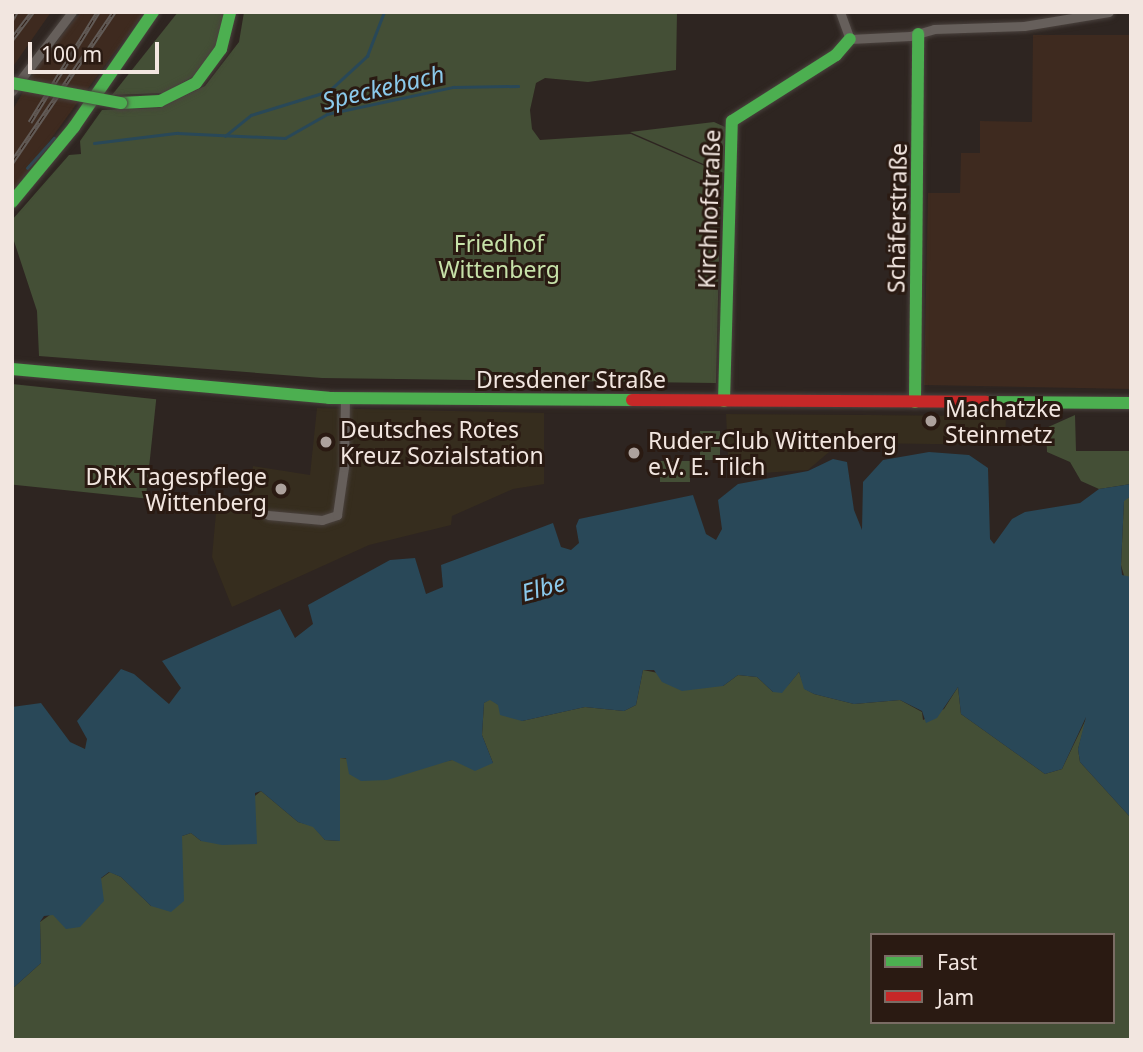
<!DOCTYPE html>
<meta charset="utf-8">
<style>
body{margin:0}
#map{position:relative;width:1143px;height:1052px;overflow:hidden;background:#2e2521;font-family:"Noto Sans",sans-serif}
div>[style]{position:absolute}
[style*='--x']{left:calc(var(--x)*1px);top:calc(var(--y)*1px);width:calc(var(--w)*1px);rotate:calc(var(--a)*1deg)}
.commercial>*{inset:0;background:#362d1e}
.built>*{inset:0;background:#3e2a1f}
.green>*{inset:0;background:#444f36;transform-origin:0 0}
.water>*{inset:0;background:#294858}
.stream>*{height:2.5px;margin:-1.25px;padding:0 1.25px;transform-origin:1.25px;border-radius:1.25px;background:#294858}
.roads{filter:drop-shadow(0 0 2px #4a423e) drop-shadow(0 0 2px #4a423e)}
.street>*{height:9px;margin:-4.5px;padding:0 4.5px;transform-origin:4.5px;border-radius:4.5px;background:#665f5b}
.fast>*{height:12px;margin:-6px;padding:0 6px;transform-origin:6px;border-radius:6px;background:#4caf50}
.jam>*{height:12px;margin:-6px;padding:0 6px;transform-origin:6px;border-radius:6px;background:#c62828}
.rail>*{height:5px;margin-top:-2.5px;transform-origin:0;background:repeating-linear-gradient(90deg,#2a1a12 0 8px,#625b57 0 16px);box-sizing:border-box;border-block:2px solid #625b57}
.bridges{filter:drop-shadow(0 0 2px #4a423e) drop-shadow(0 0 2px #4a423e)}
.fast-bridge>*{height:12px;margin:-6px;padding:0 6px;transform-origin:6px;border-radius:6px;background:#4caf50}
.dots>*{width:19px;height:19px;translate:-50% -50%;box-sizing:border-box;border:4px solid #2a1a12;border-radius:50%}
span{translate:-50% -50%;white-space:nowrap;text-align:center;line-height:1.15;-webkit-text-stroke:6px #2a1a12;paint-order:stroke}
.street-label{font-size:23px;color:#f2e6e0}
.park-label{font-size:23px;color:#c6e1a8}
.poi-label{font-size:23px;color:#f2e6e0}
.left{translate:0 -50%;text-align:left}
.right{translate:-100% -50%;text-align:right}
.water-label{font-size:24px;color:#8bc9eb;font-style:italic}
.frame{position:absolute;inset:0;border:14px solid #f2e6e0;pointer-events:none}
.legend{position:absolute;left:870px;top:933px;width:245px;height:91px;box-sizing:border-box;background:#2a1a12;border:2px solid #7a6c64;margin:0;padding:9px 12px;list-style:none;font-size:21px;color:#f2e6e0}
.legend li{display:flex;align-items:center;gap:14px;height:35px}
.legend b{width:35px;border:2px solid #7a6c64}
.scale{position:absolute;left:28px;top:42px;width:131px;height:32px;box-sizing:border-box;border:4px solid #f2e6e0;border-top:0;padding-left:9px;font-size:21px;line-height:24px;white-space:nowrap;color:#f2e6e0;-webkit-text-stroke:5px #2a1a12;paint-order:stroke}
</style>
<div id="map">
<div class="commercial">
<div style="clip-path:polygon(317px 408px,544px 413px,544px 484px,513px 489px,452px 516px,451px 525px,369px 545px,232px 607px,212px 557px,217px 502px,247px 505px,253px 466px,310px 475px)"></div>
<div style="clip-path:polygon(726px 414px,1006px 416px,1005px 445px,860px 443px,836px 446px,808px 470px,729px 475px)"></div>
</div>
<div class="built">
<div style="clip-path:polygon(12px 12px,51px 12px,12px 68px)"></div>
<div style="clip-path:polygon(81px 12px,144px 12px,12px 192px,12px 111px,40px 62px)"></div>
<div style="clip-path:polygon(1033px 35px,1131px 35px,1131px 389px,924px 385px,928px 193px,960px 193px,961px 153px,980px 153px,980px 121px,1032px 122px)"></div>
</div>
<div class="green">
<div style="clip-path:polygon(178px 12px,224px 12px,217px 45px,196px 75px,164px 93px,112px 95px)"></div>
<div style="clip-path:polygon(244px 12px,677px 12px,676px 70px,588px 82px,545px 78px,536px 83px,530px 110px,532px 129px,540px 140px,631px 134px,721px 173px,716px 383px,322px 378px,39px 356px,37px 311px,12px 235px,12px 220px,69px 155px,81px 154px,80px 141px,102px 110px,159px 108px,205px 86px,239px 42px)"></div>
<div style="clip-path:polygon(714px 122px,725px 127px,724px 173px,630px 132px)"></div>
<div style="left:12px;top:384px;width:145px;height:100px;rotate:6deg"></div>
<div style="clip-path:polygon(1075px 415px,1076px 451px,1131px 451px,1131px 484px,1099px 489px,1081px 481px,1070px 462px,1047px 452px,1046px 428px)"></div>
<div style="left:700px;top:431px;width:20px;height:29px"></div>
<div style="left:660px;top:461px;width:30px;height:21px"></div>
<div style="clip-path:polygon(1131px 496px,1131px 577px,1125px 579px,1121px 565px,1124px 500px)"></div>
<div style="clip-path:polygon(evenodd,643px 670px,723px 686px,738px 675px,757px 677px,773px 692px,789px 684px,799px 672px,805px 689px,814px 694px,854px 704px,900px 700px,922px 712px,923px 720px,944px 709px,958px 687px,961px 714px,1045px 774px,1062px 769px,1087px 717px,1078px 749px,1080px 762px,1131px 818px,1131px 1040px,12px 1040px,12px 989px,41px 963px,40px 922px,110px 872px,121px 877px,151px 906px,182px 836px,191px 833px,201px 841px,261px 791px,298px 822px,313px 826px,325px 840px,339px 841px,340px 758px,423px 766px,452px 760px,493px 763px,482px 735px,484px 703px,490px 699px,522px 721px,585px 707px,624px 711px,636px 705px,643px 670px,872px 935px,1113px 935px,1113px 1022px,872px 1022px,872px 935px)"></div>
</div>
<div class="water">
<div style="clip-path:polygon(929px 452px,969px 455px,988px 468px,990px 539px,994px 544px,1012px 519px,1025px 512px,1080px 503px,1099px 489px,1131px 484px,1131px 496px,1124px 501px,1121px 565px,1122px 575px,1131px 577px,1131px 818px,1080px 762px,1078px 749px,1086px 717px,1062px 769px,1045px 774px,961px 714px,958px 687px,937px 718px,926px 723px,922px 711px,900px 700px,854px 704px,814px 694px,804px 689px,799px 672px,782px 693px,773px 692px,757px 677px,738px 675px,723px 686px,682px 691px,662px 682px,654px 670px,643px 670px,636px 705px,624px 711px,585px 707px,522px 721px,500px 715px,498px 705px,490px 700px,484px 703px,482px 735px,493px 763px,475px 771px,452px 760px,387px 780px,361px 781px,349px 774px,346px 758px,340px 758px,340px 841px,325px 840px,313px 827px,298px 822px,261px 791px,255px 793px,257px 844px,222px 845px,201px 841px,191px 833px,182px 836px,184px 901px,171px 912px,151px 906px,121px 877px,109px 872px,101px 878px,104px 901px,80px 927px,66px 929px,53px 915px,44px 916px,40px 922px,41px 963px,12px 989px,12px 707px,41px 703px,70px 742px,85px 749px,87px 739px,77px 721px,121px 669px,134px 674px,169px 704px,181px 688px,162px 661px,280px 609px,295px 638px,313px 624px,308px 605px,390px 560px,415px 558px,426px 594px,443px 587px,441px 565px,553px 523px,561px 547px,571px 550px,579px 543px,576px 526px,579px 519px,693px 495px,706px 534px,716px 540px,722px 529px,718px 500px,738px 484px,808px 471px,833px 459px,847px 462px,854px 510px,862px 530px,863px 482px,883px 460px)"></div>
</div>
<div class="stream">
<div style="--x:225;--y:136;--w:33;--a:-39"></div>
<div style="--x:251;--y:115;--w:82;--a:-17.1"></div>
<div style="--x:329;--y:91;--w:52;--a:-42.6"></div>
<div style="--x:367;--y:56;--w:47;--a:-68.9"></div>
<div style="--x:94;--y:143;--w:84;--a:-6.9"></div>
<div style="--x:177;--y:133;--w:108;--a:2.7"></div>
<div style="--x:285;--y:138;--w:48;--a:-29.7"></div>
<div style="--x:327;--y:114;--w:129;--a:-12.1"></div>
<div style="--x:453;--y:87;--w:65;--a:-0.9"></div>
<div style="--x:27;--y:168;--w:40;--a:-48"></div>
</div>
<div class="roads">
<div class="street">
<div style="--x:840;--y:12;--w:29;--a:70"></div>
<div style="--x:850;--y:39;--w:60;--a:-2.9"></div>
<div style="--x:910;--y:36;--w:25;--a:-16"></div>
<div style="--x:934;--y:29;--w:90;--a:-1.9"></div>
<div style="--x:1024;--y:26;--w:86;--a:-9.4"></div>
<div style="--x:12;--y:91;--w:99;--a:-52.8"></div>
<div style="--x:268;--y:515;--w:54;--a:5.3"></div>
<div style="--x:322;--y:520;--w:16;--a:-18"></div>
<div style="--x:337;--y:515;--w:49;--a:-81.7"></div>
<div style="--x:344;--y:467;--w:69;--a:-89.2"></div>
</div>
<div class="fast">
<div style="--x:121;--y:103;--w:39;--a:-3"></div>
<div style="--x:160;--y:101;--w:40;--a:-26.6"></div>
<div style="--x:196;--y:83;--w:42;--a:-53.7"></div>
<div style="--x:221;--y:49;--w:38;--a:-76"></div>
<div style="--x:12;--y:202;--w:97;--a:-50.4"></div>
<div style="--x:74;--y:127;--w:140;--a:-55.5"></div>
<div style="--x:12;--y:369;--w:318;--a:5.2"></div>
<div style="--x:329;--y:398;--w:303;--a:0.4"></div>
<div style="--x:724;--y:401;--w:280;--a:-88.4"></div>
<div style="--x:732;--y:121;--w:123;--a:-32.4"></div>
<div style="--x:836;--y:55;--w:21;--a:-49"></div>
<div style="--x:915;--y:402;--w:368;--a:-89.5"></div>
<div style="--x:986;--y:402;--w:145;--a:0.4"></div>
</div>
<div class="jam">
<div style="--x:632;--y:400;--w:354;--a:0.3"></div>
</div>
</div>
<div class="rail">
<div style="--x:12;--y:19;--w:8;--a:-60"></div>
<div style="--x:12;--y:39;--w:34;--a:-53"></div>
<div style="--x:30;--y:122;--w:129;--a:-58.3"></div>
<div style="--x:12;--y:162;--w:181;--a:-55.8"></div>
</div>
<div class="bridges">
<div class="fast-bridge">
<div style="--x:12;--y:83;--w:111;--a:10.4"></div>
</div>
</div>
<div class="dots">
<div style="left:931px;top:421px;background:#ada29d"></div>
<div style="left:326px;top:442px;background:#ada29d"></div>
<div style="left:634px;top:453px;background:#ada29d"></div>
<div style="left:281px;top:489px;background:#ada29d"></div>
</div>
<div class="street-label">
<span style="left:709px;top:209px;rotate:-88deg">Kirchhofstraße</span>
<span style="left:897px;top:218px;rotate:-89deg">Schäferstraße</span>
<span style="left:571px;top:379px">Dresdener Straße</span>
</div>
<div class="park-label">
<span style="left:499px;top:256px">Friedhof<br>Wittenberg</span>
</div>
<div class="poi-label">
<span class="left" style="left:945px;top:421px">Machatzke<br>Steinmetz</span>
<span class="left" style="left:340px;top:442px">Deutsches Rotes<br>Kreuz Sozialstation</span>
<span class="left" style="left:648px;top:453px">Ruder-Club Wittenberg<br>e.V. E. Tilch</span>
<span class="right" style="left:267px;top:489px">DRK Tagespflege<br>Wittenberg</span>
</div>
<div class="water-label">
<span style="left:383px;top:87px;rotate:-13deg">Speckebach</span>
<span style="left:543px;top:587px;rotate:-15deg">Elbe</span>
</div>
<div class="frame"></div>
<ul class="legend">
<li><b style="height:9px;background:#4caf50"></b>Fast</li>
<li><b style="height:9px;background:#c62828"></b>Jam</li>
</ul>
<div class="scale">100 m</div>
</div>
